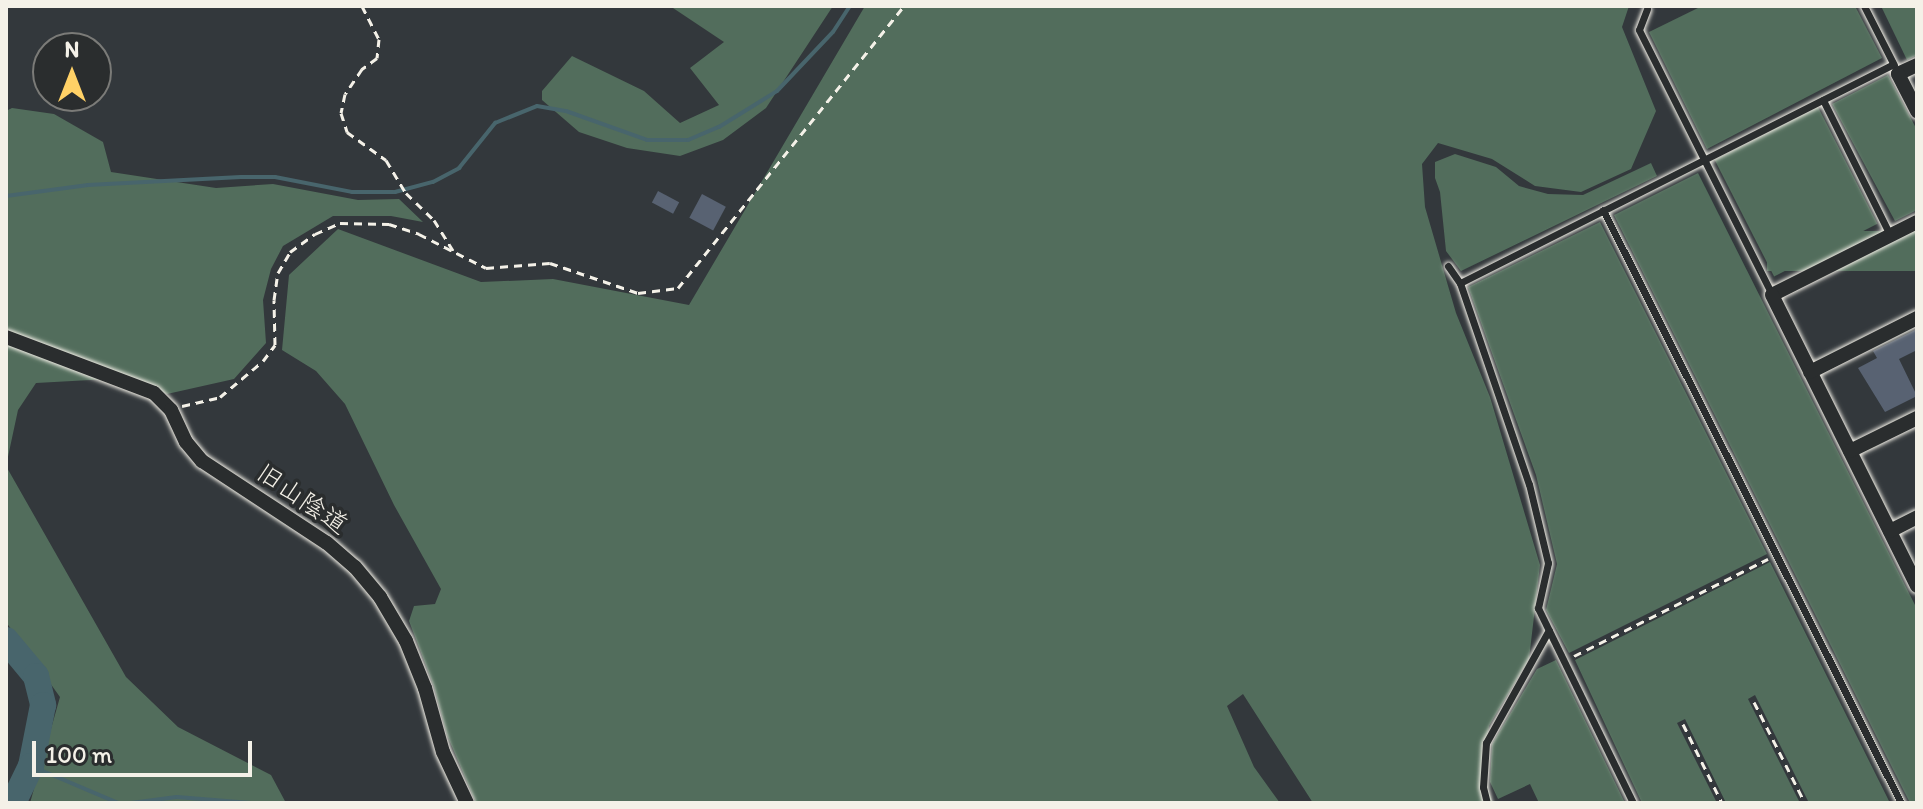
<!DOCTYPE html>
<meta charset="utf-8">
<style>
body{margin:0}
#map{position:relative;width:1923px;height:809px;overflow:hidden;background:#33383c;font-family:Itim,"Klee One",sans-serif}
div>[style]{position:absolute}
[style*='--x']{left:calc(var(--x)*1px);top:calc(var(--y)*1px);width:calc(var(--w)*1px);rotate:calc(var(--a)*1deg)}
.green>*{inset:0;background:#526d5c;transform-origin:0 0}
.stream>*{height:4px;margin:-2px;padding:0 2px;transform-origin:2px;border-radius:2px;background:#48656c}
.river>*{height:26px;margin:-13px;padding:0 13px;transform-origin:13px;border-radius:13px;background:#48656c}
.building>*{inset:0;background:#586272;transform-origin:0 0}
.path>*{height:3px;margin-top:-1.5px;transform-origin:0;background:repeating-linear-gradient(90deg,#f4f1e8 0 8px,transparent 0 14px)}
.roads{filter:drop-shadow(0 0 2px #f4f1e8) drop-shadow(0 0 2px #f4f1e8)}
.lane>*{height:7px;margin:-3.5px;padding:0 3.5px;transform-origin:3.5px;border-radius:3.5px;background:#2a2d2e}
.street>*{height:14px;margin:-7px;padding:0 7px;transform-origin:7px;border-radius:7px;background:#2a2d2e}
span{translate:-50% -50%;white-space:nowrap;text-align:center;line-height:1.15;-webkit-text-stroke:7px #2a2d2e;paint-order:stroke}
.street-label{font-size:26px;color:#f4f1e8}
.frame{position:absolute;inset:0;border:8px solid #f4f1e8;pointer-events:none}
.north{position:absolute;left:32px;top:32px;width:80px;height:80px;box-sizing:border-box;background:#2a2d2e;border:2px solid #7b7b78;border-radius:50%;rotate:0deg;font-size:22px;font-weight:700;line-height:32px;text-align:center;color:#f4f1e8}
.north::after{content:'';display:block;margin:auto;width:28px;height:36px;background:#ffd166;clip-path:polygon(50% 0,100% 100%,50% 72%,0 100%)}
.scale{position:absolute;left:32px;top:741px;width:220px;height:36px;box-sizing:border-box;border:4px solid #f4f1e8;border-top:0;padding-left:10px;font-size:24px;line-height:28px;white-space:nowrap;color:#f4f1e8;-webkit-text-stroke:6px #2a2d2e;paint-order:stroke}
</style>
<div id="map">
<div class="green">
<div style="clip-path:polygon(670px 6px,833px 6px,766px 108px,723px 140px,680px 156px,627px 148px,579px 132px,542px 100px,542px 91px,572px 56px,644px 91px,680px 123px,719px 105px,690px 68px,724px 42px)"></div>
<div style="clip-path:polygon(865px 6px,1629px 6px,1622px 27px,1656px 111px,1631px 169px,1581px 192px,1535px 186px,1492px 159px,1438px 143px,1422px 164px,1425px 207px,1456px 313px,1490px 397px,1540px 565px,1529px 659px,1489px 726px,1483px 775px,1493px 803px,1313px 803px,1243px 694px,1227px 706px,1254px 767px,1280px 803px,476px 803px,447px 735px,434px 687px,409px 621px,414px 606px,435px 604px,441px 589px,394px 505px,345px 404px,316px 371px,282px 350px,289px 275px,338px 229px,481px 282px,553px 279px,689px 305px)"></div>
<div style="clip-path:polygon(1702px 6px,1855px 6px,1882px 58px,1707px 149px,1649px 32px)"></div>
<div style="clip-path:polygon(1881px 6px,1917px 6px,1917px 55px,1907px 60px)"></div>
<div style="clip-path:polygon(1888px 75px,1917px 130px,1917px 210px,1895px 221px,1832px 104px)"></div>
<div style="left:1818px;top:107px;width:131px;height:116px;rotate:63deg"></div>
<div style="clip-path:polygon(12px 108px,54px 114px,103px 142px,111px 172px,216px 188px,273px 184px,358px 200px,399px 199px,423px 222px,391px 216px,333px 216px,283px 246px,271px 269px,263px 300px,266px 343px,234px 379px,167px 394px,127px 378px,36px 383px,18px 410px,6px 466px,126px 677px,178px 727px,271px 775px,286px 803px,30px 803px,60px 697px,6px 622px,6px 111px)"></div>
<div style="clip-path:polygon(1455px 154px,1496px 167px,1519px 186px,1548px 194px,1583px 195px,1651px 163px,1657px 176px,1461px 271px,1446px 251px,1440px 192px,1435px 178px,1435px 162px)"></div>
<div style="clip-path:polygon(1698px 173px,1917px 609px,1917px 803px,1910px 803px,1614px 215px)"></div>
<div style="clip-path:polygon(1600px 222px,1767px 554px,1569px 653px,1546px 610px,1557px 564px,1536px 475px,1468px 287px)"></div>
<div style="left:1917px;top:231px;width:40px;height:150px;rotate:90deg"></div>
<div style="clip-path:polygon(1770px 562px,1890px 803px,1809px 803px,1755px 695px,1748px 699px,1800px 803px,1726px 803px,1685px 719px,1677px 723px,1717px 803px,1642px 803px,1575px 660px)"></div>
<div style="clip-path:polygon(1556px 660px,1625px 803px,1539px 803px,1530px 784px,1498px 799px,1490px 782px,1492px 744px,1537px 669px)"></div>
</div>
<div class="stream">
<div style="--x:6;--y:196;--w:83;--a:-7.6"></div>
<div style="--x:88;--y:185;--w:153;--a:-3"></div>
<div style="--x:241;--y:177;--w:34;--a:0"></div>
<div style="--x:275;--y:177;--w:78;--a:11"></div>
<div style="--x:352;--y:192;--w:43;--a:0"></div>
<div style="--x:395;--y:192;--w:39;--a:-15"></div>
<div style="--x:433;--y:182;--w:30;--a:-28"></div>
<div style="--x:459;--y:168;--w:58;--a:-51.3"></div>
<div style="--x:495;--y:123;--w:45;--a:-22"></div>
<div style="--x:537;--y:106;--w:29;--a:10"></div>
<div style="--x:566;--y:111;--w:86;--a:19.7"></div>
<div style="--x:647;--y:140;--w:41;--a:0"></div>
<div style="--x:688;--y:140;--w:34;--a:-23"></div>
<div style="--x:719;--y:127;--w:68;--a:-31.8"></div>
<div style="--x:777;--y:91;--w:81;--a:-46.5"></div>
<div style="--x:833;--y:32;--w:31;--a:-57"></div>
<div style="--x:31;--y:766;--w:95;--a:23"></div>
<div style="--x:131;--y:803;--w:46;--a:-7.4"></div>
<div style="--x:177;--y:797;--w:74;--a:4.6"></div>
</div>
<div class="river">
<div style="--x:6;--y:640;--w:47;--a:50.2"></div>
<div style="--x:36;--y:676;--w:30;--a:76"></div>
<div style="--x:43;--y:705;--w:62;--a:101.1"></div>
<div style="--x:31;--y:766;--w:41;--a:115.9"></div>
</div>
<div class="building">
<div style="left:658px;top:191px;width:24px;height:13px;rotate:28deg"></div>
<div style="left:702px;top:194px;width:27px;height:27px;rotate:28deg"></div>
<div style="clip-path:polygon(1917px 329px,1917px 350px,1899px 359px,1917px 396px,1885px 412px,1858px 368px,1877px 358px,1873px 351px)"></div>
</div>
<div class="path">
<div style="--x:362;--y:6;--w:37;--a:63"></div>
<div style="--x:379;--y:39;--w:19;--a:96"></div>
<div style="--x:377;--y:58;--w:19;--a:144"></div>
<div style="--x:362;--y:69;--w:30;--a:124"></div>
<div style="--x:345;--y:94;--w:19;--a:102"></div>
<div style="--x:341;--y:113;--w:20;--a:72"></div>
<div style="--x:347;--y:132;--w:48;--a:35.7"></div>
<div style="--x:386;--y:160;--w:39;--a:59"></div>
<div style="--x:406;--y:193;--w:39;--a:44"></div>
<div style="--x:434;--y:220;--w:36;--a:58"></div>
<div style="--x:182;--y:406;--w:39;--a:-13"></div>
<div style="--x:220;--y:397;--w:56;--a:-39.9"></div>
<div style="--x:263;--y:361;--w:20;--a:-53"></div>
<div style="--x:275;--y:345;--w:45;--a:-91.3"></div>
<div style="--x:274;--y:300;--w:27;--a:-82"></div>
<div style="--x:278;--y:273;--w:24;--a:-60"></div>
<div style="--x:290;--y:252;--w:31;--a:-36"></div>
<div style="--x:315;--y:234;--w:27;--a:-24"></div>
<div style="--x:340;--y:223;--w:49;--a:1.2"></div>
<div style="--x:389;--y:224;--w:32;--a:18"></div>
<div style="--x:419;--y:234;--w:75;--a:26.9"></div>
<div style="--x:486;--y:268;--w:64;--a:-4.5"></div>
<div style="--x:550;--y:263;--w:93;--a:18.8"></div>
<div style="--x:638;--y:293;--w:40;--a:-7.1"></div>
<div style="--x:678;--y:288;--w:361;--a:-51.3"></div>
<div style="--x:1574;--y:656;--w:217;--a:-26.6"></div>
<div style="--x:1754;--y:702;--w:113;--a:63.2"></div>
<div style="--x:1683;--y:724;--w:88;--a:63.7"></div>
</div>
<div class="roads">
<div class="lane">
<div style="--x:1864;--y:6;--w:66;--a:63"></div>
<div style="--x:1647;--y:9;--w:22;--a:111"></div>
<div style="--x:1639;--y:30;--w:297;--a:63.3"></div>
<div style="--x:1823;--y:100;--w:151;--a:63.6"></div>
<div style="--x:1603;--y:210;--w:664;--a:63.32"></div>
<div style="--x:1448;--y:266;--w:21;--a:55"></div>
<div style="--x:1460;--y:283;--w:213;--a:71.1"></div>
<div style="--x:1529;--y:484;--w:81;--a:76.5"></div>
<div style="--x:1548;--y:563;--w:46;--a:102.5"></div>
<div style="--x:1538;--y:608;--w:217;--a:64"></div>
<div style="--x:1460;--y:283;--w:485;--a:-26.8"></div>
<div style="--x:1487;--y:803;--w:16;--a:-104"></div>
<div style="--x:1483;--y:787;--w:44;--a:-86.1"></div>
<div style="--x:1486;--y:743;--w:129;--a:-60.9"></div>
</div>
<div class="street">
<div style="--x:1917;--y:65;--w:21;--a:155"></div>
<div style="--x:1898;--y:74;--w:42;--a:62.8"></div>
<div style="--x:1917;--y:222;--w:162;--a:153.3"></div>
<div style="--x:1772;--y:295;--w:325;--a:63.5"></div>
<div style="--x:6;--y:337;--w:158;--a:20.7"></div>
<div style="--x:154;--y:393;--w:24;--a:45"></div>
<div style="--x:171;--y:410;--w:35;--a:65"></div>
<div style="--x:186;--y:442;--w:25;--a:50"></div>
<div style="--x:202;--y:461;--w:149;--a:33.3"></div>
<div style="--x:327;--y:543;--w:37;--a:41"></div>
<div style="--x:355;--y:567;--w:39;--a:50"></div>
<div style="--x:380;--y:597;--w:51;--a:59.4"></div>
<div style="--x:406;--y:641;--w:51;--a:68"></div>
<div style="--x:425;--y:688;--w:66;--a:74.3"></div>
<div style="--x:443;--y:752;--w:56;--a:64.8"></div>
<div style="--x:1810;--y:372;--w:120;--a:-26.8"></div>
<div style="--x:1850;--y:451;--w:75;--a:-26.2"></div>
<div style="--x:1890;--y:531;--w:30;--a:-27"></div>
</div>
</div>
<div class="street-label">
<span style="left:302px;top:499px;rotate:34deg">旧山陰道</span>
</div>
<div class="frame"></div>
<div class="north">N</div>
<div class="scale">100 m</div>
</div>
